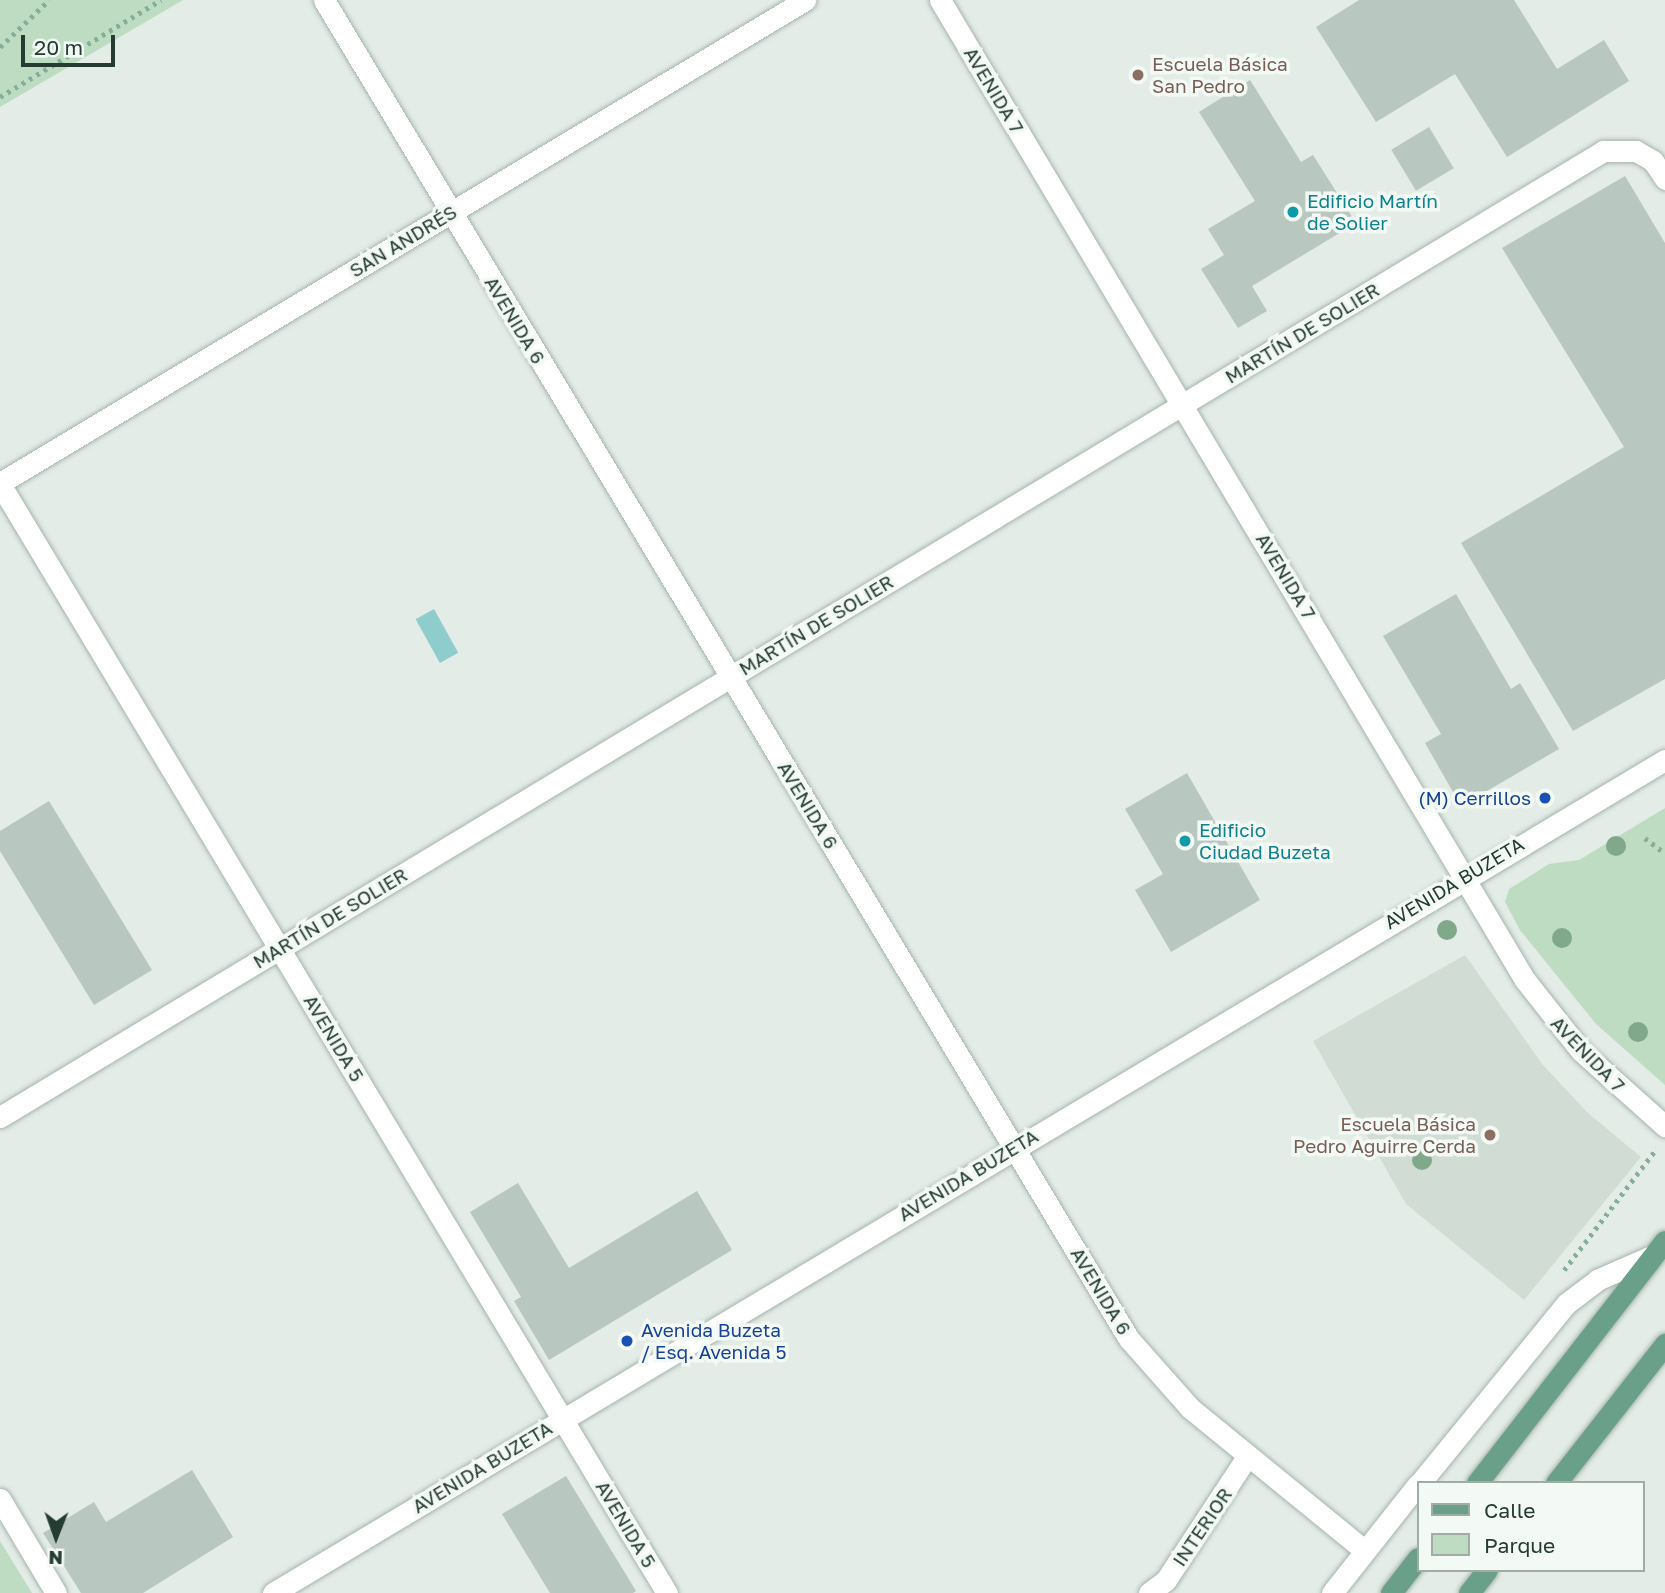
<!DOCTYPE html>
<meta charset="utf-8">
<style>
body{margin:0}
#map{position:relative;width:1665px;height:1593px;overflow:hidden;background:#e3ece7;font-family:"Golos Text",sans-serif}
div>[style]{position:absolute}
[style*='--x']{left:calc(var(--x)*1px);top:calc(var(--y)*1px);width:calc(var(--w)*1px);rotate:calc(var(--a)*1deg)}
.built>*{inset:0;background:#d1dcd5}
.green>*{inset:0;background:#bddcc1}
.water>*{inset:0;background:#8fcdcd;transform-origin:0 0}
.building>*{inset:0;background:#b8c7bf;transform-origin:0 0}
.path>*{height:4.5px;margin-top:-2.25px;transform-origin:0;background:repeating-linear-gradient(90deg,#85ae9b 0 3.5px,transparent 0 8.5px)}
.roads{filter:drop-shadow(0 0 2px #a6b4ad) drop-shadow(0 0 2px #a6b4ad)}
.street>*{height:21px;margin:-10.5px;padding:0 10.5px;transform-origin:10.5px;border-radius:10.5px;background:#fff}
.secondary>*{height:21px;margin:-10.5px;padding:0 10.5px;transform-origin:10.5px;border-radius:10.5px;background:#fff}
.primary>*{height:21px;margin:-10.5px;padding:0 10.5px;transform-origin:10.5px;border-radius:10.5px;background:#6a9f8a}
.trees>*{width:20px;height:20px;margin:-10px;border-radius:50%;background:#81a88b}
.dots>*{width:19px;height:19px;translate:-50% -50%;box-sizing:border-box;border:4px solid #f3f9f5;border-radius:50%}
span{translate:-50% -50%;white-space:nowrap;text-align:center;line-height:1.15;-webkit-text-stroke:7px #f3f9f5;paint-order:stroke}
.education-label{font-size:19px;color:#785e54}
.left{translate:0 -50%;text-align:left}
.right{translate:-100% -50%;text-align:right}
.street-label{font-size:19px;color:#243c32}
.culture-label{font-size:19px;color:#0d838f}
.transit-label{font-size:19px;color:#164399}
.legend{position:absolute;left:1417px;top:1481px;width:228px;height:91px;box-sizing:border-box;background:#f3f9f5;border:2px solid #a0ada7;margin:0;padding:9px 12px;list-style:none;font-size:21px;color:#243c32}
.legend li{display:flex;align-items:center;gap:14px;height:35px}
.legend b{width:35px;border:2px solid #a0ada7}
.north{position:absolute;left:21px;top:1502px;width:70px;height:70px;-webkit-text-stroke:5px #f3f9f5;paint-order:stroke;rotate:181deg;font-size:19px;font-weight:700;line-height:28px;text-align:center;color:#243c32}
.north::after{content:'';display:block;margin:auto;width:24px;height:32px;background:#243c32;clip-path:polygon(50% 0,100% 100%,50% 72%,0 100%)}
.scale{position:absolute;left:21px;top:35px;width:94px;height:32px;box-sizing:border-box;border:4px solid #243c32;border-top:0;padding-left:9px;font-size:21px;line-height:24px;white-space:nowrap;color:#243c32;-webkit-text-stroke:5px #f3f9f5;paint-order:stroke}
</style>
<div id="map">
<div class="built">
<div style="clip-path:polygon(1465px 955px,1543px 1065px,1588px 1113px,1641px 1157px,1524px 1300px,1406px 1204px,1313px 1041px)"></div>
</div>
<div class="green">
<div style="clip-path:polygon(0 0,183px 0,0 107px)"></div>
<div style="clip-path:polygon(1665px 808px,1665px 1085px,1596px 1024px,1520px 930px,1505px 902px,1509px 889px,1549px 864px,1579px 860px)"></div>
<div style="clip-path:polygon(0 1541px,32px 1593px,0 1593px)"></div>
</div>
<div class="water">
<div style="left:434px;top:609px;width:50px;height:21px;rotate:61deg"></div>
</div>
<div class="building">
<div style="clip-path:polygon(1359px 0,1514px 0,1557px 69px,1604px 40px,1629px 81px,1507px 157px,1455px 74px,1376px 122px,1316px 27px)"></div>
<div style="clip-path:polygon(1250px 80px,1301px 162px,1313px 155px,1356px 223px,1252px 286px,1267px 311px,1238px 328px,1201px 269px,1224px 255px,1208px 229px,1255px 201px,1199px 112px)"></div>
<div style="left:1429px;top:127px;width:48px;height:44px;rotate:59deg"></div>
<div style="clip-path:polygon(1625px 176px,1665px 243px,1665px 679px,1573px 731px,1461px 543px,1624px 447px,1502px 248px)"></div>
<div style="clip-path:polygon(1456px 594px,1511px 689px,1520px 683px,1559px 749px,1461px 806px,1425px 743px,1441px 734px,1383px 636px)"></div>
<div style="clip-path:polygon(1187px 773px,1260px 900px,1171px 952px,1135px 890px,1163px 874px,1125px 809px)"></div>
<div style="clip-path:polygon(49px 801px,152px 970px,94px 1005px,0 851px,0 831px)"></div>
<div style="clip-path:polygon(518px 1183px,569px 1268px,697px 1191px,732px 1250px,549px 1360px,514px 1301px,521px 1297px,470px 1212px)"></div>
<div style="clip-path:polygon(192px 1470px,233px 1537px,143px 1593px,81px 1593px,43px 1533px,94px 1502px,106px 1522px)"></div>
<div style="clip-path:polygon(566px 1476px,636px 1591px,633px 1593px,550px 1593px,502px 1514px)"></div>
</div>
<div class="path">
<div style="--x:0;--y:47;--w:68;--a:-43.8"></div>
<div style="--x:0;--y:97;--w:188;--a:-31.1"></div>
<div style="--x:1645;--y:838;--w:25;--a:37"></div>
<div style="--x:1564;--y:1270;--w:153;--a:-52.7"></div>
</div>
<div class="roads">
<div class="street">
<div style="--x:324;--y:0;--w:1562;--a:58.99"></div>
<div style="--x:1129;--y:1339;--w:92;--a:48.5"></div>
<div style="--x:1190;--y:1408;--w:225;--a:39.2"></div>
<div style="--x:0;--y:483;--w:939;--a:-30.96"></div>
<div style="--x:0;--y:484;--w:1294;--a:58.98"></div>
<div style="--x:0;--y:1117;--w:1872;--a:-31.07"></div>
<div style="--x:1603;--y:151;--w:33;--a:0"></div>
<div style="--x:1636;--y:151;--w:20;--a:30"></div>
<div style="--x:1653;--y:161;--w:22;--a:56"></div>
<div style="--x:1420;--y:1483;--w:232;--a:-50.8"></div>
<div style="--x:1567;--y:1303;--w:38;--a:-37"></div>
<div style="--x:1597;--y:1280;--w:62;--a:-23.7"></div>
<div style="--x:0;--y:1499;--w:109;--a:59.2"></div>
<div style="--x:1149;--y:1593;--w:21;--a:-37"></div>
<div style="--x:1166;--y:1580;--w:149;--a:-56.7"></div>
<div style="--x:1332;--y:1593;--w:139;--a:-51.7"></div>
</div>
<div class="secondary">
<div style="--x:940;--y:0;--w:1141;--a:59.17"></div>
<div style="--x:1525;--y:980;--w:90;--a:51.7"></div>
<div style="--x:1581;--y:1051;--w:113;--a:41.8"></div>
<div style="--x:273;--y:1593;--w:1622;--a:-30.9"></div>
</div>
<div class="primary">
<div style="--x:1477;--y:1483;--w:306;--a:-52.2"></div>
<div style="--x:1556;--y:1483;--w:177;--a:-51.9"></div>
<div style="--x:1391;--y:1593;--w:44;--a:-52.4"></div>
<div style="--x:1469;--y:1593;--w:29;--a:-52"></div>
</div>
</div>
<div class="trees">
<div style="left:1616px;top:846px"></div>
<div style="left:1447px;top:930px"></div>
<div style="left:1562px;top:938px"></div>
<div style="left:1638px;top:1032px"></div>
<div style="left:1422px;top:1160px"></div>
</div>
<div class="dots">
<div style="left:1138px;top:75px;background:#8d6e63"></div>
<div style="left:1293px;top:212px;background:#0f9aa8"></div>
<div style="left:1545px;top:798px;background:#1a4fb4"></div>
<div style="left:1185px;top:841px;background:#0f9aa8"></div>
<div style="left:1490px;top:1135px;background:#8d6e63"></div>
<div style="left:627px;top:1341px;background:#1a4fb4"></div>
</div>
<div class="education-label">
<span class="left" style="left:1152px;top:75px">Escuela Básica<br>San Pedro</span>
<span class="right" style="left:1476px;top:1135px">Escuela Básica<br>Pedro Aguirre Cerda</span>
</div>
<div class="street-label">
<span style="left:994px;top:90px;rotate:59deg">AVENIDA 7</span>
<span style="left:403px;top:241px;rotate:-31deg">SAN ANDRÉS</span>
<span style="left:515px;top:320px;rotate:59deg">AVENIDA 6</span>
<span style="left:1302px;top:333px;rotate:-31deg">MARTÍN DE SOLIER</span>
<span style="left:1286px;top:576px;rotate:59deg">AVENIDA 7</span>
<span style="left:816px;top:625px;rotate:-31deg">MARTÍN DE SOLIER</span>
<span style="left:808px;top:805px;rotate:59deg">AVENIDA 6</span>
<span style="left:1454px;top:883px;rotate:-31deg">AVENIDA BUZETA</span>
<span style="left:330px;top:918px;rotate:-31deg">MARTÍN DE SOLIER</span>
<span style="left:334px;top:1038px;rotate:59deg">AVENIDA 5</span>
<span style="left:1588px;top:1054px;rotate:46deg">AVENIDA 7</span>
<span style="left:968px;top:1175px;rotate:-31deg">AVENIDA BUZETA</span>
<span style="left:1101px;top:1291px;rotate:59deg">AVENIDA 6</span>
<span style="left:482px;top:1467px;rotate:-31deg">AVENIDA BUZETA</span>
<span style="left:626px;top:1524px;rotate:59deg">AVENIDA 5</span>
<span style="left:1202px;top:1527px;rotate:-56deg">INTERIOR</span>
</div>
<div class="culture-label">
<span class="left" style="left:1307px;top:212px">Edificio Martín<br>de Solier</span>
<span class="left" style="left:1199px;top:841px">Edificio<br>Ciudad Buzeta</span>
</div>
<div class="transit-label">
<span class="right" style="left:1531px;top:798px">(M) Cerrillos</span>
<span class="left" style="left:641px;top:1341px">Avenida Buzeta<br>/ Esq. Avenida 5</span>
</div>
<ul class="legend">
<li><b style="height:9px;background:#6a9f8a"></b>Calle</li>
<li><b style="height:19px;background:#bddcc1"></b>Parque</li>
</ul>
<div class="north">N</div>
<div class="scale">20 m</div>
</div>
